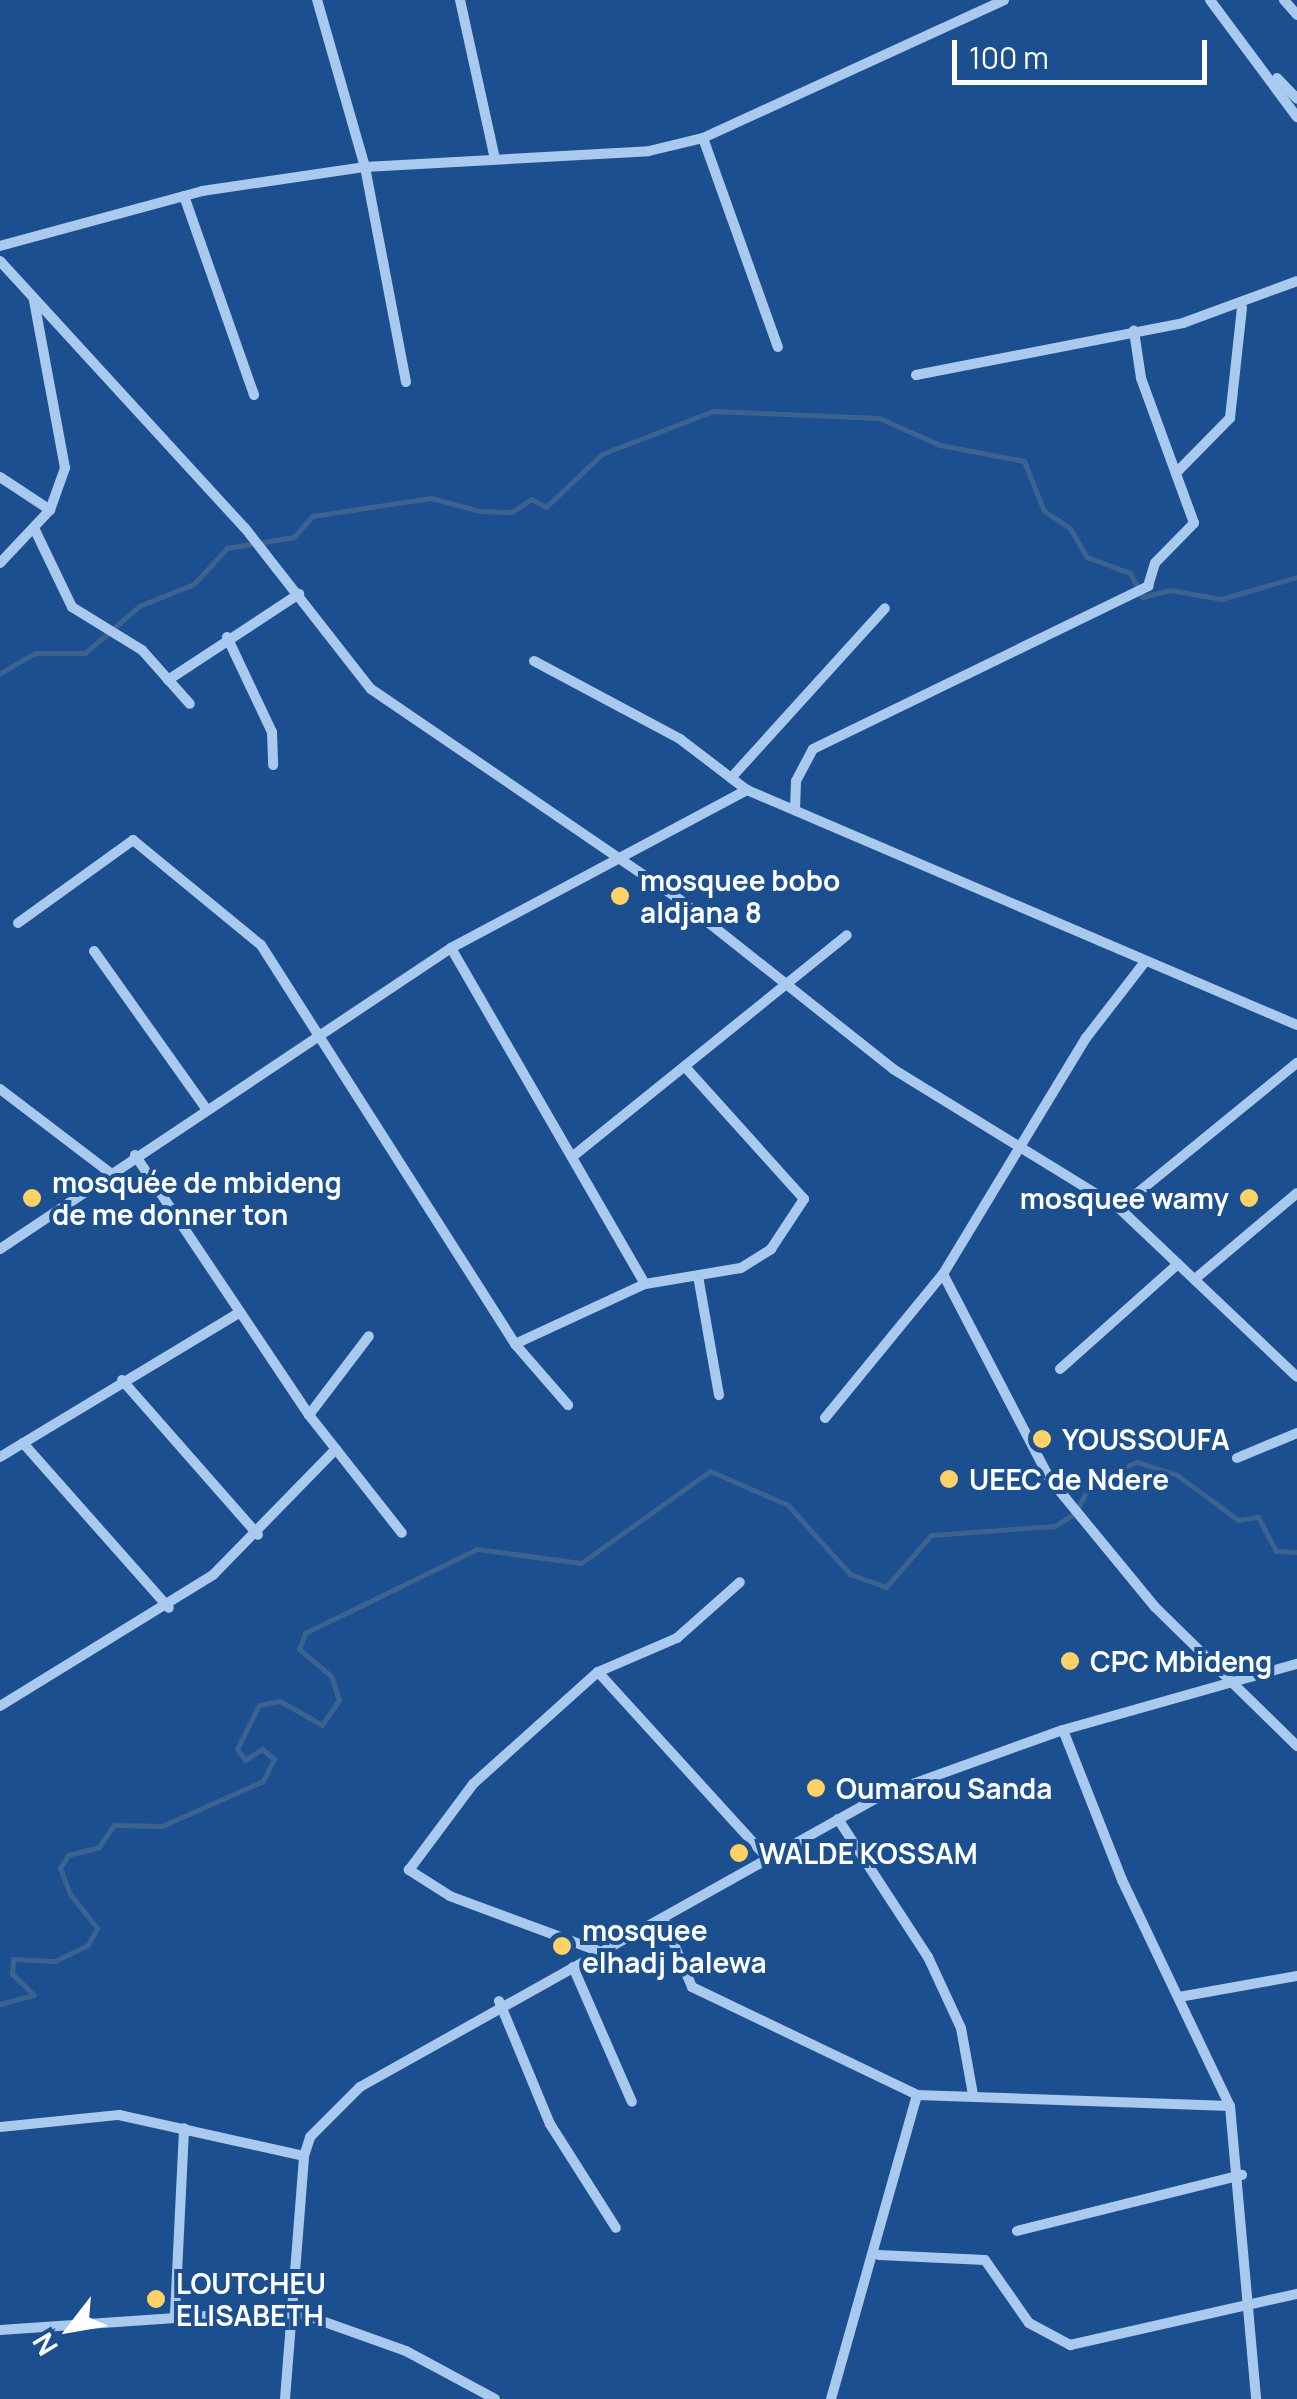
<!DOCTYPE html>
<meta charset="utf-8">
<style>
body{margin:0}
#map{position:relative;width:1297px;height:2399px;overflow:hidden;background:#1b4f8f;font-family:Manrope,sans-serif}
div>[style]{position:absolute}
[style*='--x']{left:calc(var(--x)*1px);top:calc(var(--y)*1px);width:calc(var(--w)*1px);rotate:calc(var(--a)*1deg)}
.stream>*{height:5px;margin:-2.5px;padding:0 2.5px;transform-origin:2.5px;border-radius:2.5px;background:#3c6290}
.street>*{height:10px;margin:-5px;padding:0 5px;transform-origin:5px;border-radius:5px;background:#a9c9ee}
.dots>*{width:28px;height:28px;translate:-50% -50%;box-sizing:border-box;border:5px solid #1b4f8f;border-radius:50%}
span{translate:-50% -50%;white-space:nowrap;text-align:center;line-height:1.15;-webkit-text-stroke:8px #1b4f8f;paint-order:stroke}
.poi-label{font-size:28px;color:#fff;font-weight:700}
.left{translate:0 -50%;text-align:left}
.right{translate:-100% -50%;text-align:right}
.north{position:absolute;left:20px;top:2279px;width:100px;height:100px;-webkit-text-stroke:8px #1b4f8f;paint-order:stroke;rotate:239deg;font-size:28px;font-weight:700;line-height:40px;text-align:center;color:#fff}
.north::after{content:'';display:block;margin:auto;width:35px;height:45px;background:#fff;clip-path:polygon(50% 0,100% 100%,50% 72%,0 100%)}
.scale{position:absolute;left:952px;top:40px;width:255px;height:45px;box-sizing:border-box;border:5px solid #fff;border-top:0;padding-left:12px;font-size:30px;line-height:35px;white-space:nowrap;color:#fff;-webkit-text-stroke:8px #1b4f8f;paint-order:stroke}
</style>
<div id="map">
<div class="stream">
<div style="--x:0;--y:673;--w:40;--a:-29.7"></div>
<div style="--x:35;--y:653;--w:50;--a:0"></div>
<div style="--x:85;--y:653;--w:72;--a:-41"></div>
<div style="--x:139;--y:606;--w:59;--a:-21.8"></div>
<div style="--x:194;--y:584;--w:49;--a:-47.5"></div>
<div style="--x:227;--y:548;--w:68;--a:-9.3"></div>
<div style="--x:294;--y:537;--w:28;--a:-49"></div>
<div style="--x:312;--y:516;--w:120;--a:-8.6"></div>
<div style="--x:431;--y:498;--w:51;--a:14.9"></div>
<div style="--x:480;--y:511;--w:32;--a:2"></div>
<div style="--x:512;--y:512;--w:23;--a:-34"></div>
<div style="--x:531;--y:499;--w:17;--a:28"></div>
<div style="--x:546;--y:507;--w:77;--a:-43.4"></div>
<div style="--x:602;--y:454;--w:119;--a:-21.2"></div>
<div style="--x:713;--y:411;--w:166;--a:2.4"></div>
<div style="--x:879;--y:418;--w:67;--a:23.9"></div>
<div style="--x:940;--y:445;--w:86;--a:10.8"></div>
<div style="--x:1024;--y:461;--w:54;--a:68.2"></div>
<div style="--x:1044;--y:511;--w:31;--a:33"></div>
<div style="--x:1070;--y:528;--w:34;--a:60"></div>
<div style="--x:1087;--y:557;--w:46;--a:20.4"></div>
<div style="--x:1130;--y:573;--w:27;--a:63"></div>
<div style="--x:1142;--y:597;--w:29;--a:-14"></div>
<div style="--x:1170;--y:590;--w:52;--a:10"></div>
<div style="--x:1221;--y:599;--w:79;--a:-16.1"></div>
<div style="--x:0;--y:2004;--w:35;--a:-15"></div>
<div style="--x:34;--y:1995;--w:30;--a:-136"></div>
<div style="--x:12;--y:1974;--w:15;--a:-86"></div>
<div style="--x:13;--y:1959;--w:42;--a:2.7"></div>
<div style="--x:55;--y:1961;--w:37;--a:-26"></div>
<div style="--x:88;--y:1945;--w:19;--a:-62"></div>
<div style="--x:97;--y:1928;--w:43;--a:-128.5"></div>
<div style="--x:70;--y:1894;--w:28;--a:-111"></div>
<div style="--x:60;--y:1868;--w:15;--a:-58"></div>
<div style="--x:68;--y:1855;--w:32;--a:-14"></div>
<div style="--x:99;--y:1847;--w:27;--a:-56"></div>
<div style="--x:114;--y:1825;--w:48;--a:1.2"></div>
<div style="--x:162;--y:1826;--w:111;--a:-24"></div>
<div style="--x:263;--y:1781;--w:25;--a:-63"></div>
<div style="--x:274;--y:1759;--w:16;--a:-140"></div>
<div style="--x:262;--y:1749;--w:20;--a:147"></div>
<div style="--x:245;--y:1760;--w:14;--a:-126"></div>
<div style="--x:237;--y:1749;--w:49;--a:-63.4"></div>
<div style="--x:259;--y:1705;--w:21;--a:-11"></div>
<div style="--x:280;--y:1701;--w:48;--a:29.7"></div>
<div style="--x:322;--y:1725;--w:30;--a:-56"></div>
<div style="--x:339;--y:1700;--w:25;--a:-108"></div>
<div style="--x:331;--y:1676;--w:42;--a:-139.8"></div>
<div style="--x:299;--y:1649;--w:17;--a:-69"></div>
<div style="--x:305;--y:1633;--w:191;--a:-26"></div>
<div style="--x:477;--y:1549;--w:105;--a:7.7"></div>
<div style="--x:581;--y:1563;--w:158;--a:-35.5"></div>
<div style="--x:710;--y:1471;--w:85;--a:23.6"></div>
<div style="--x:788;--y:1505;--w:93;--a:48.1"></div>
<div style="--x:850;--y:1574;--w:38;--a:20"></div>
<div style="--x:886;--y:1587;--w:69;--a:-49.1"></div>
<div style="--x:931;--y:1535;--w:124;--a:-4.2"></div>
<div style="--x:1055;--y:1526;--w:24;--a:-33"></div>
<div style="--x:1075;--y:1513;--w:36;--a:-62"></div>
<div style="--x:1092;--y:1481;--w:49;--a:-22.9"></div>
<div style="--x:1137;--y:1462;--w:42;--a:18"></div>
<div style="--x:1177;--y:1475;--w:76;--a:36.4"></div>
<div style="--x:1238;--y:1520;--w:20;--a:-9"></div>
<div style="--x:1258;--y:1517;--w:38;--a:62"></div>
<div style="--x:1276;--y:1551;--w:21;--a:3"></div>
</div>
<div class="street">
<div style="--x:460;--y:0;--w:163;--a:77.6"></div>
<div style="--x:1210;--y:0;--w:146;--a:53.4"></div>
<div style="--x:1284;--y:0;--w:20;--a:49"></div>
<div style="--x:1277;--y:78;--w:29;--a:46"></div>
<div style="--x:703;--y:138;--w:222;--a:70.3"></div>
<div style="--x:184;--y:196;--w:211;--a:70.6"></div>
<div style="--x:0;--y:246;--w:209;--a:-15.2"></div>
<div style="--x:202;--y:191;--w:165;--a:-8.4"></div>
<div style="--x:365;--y:167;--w:174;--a:-106"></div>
<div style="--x:0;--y:261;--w:362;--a:47.5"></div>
<div style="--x:245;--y:528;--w:204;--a:52"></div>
<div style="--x:371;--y:689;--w:374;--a:34.3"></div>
<div style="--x:680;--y:900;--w:272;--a:38.4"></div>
<div style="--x:893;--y:1069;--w:265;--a:31.6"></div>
<div style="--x:1119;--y:1208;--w:245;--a:43.5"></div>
<div style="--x:916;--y:375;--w:272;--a:-11"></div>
<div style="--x:1183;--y:323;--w:121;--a:-20.2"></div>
<div style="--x:406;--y:382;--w:219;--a:-100.8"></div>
<div style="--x:365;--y:167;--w:284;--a:-3.2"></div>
<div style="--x:649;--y:151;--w:56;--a:-13.5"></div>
<div style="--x:703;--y:138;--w:331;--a:-24.6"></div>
<div style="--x:1177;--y:472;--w:76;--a:-45.5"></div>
<div style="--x:1230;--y:418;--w:111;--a:-83.8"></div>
<div style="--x:0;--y:477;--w:60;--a:33.4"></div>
<div style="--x:34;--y:528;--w:88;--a:64.3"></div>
<div style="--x:72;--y:607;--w:82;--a:31.6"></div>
<div style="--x:142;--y:650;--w:72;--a:48.4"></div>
<div style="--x:0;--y:563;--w:73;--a:-46.7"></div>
<div style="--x:50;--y:510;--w:45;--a:-70.3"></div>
<div style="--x:65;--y:468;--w:171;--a:-100.5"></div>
<div style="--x:227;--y:637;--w:105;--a:64.7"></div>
<div style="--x:272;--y:732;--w:33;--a:88"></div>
<div style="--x:534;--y:661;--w:166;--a:28.1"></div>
<div style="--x:680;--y:739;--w:84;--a:37.3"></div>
<div style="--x:168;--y:680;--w:157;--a:-33.3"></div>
<div style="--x:731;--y:778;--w:229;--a:-47.8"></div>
<div style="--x:795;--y:810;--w:29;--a:-88"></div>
<div style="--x:796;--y:781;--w:36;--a:-62"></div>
<div style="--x:813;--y:749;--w:373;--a:-25.9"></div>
<div style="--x:1148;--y:586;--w:24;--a:-73"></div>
<div style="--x:1155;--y:563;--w:56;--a:-45.7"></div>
<div style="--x:1194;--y:523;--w:154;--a:-110.1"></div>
<div style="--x:1141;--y:378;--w:48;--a:-98.5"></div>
<div style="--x:18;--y:923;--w:142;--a:-35.8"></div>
<div style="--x:133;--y:840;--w:166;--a:39.4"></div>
<div style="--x:261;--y:945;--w:473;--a:57.5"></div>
<div style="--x:515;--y:1344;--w:81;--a:49"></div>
<div style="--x:451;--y:948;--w:388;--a:60"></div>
<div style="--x:645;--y:1284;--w:97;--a:-9.5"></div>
<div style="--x:741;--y:1268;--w:36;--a:-32"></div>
<div style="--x:771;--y:1249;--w:60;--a:-56.6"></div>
<div style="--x:804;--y:1199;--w:173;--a:-132"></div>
<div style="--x:94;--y:951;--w:191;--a:54.6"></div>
<div style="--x:0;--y:1089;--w:137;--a:37.3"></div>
<div style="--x:135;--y:1155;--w:313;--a:56.2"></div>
<div style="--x:309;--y:1415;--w:150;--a:51.8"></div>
<div style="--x:572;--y:1157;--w:353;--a:-38.9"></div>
<div style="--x:1119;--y:1208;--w:230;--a:-39.2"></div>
<div style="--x:0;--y:1249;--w:542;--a:-33.72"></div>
<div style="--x:451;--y:948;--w:336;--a:-28.1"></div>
<div style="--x:747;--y:790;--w:598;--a:23.14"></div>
<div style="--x:943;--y:1274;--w:230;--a:62.5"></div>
<div style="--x:1049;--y:1478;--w:167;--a:50.6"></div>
<div style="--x:1155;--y:1607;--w:199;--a:44.4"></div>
<div style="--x:698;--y:1276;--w:121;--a:80"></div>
<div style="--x:1195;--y:1279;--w:133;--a:-40.1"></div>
<div style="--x:515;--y:1344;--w:143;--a:-24.8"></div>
<div style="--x:1060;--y:1369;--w:158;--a:-41.7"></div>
<div style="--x:122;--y:1380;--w:206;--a:48.7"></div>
<div style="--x:309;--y:1415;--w:99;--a:-52.8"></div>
<div style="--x:825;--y:1418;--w:186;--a:-50.7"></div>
<div style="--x:943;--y:1274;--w:276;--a:-58.8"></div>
<div style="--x:1086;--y:1038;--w:95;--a:-52.3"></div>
<div style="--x:23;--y:1443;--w:220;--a:48.5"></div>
<div style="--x:0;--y:1457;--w:280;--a:-31.1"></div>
<div style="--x:1237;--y:1458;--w:65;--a:-22.6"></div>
<div style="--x:598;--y:1672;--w:251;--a:47.7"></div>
<div style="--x:0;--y:1706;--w:250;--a:-31.6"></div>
<div style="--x:213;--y:1575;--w:176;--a:-45.7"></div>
<div style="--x:1063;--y:1730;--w:161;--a:68.5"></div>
<div style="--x:1122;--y:1880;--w:250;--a:64.5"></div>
<div style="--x:1230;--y:2106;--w:294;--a:84.9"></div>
<div style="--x:838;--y:1819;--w:165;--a:56.9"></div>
<div style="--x:928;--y:1957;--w:78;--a:65.1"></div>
<div style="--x:961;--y:2028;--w:68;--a:79.8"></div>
<div style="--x:663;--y:1918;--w:75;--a:67.2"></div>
<div style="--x:692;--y:1987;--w:250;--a:25.6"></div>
<div style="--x:601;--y:1952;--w:161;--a:-159.7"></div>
<div style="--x:450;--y:1896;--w:49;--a:-147.6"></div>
<div style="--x:409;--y:1870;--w:107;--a:-53.3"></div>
<div style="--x:473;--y:1784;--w:168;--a:-41.9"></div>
<div style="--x:598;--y:1672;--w:86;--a:-23.3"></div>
<div style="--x:677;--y:1638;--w:84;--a:-41.6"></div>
<div style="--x:573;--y:1967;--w:147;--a:66.4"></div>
<div style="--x:1179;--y:1997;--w:120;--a:-10.1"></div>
<div style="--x:499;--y:2001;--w:133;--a:67.5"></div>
<div style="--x:550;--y:2124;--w:123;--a:57.6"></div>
<div style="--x:0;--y:2127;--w:120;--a:-5.8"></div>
<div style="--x:119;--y:2115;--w:189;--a:12.5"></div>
<div style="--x:1017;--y:2231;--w:232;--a:-14"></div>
<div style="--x:879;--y:2255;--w:106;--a:2.7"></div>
<div style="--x:985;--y:2260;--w:77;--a:55.1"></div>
<div style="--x:1029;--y:2323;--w:47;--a:28.2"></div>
<div style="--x:1070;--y:2345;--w:233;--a:-12.7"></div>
<div style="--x:175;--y:2314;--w:186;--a:-87.2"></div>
<div style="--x:0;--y:2330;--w:292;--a:-3.9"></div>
<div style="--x:291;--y:2310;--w:122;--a:19.6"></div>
<div style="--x:406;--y:2351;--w:101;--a:28.3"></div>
<div style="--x:285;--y:2399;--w:244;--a:-85.5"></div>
<div style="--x:304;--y:2156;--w:20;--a:-72"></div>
<div style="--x:310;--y:2137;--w:71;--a:-45"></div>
<div style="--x:360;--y:2087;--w:598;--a:-29.22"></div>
<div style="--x:882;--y:1795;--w:192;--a:-19.8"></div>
<div style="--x:1063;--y:1730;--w:243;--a:-15.8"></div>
<div style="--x:831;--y:2399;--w:316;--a:-74.2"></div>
<div style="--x:917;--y:2095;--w:313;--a:2"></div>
</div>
<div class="dots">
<div style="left:620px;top:896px;background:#ffd166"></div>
<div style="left:32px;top:1198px;background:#ffd166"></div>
<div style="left:1249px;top:1198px;background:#ffd166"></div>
<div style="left:1042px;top:1439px;background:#ffd166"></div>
<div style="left:949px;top:1479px;background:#ffd166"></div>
<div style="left:1070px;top:1661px;background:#ffd166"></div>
<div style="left:816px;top:1788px;background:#ffd166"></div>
<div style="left:739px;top:1853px;background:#ffd166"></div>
<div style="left:562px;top:1946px;background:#ffd166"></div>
<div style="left:156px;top:2299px;background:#ffd166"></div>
</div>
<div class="poi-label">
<span class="left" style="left:640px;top:896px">mosquee bobo<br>aldjana 8</span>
<span class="left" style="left:52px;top:1198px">mosquée de mbideng<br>de me donner ton</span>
<span class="right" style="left:1229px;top:1198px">mosquee wamy</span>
<span class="left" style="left:1062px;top:1439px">YOUSSOUFA</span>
<span class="left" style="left:969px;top:1479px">UEEC de Ndere</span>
<span class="left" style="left:1090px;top:1661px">CPC Mbideng</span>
<span class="left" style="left:836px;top:1788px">Oumarou Sanda</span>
<span class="left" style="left:759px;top:1853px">WALDE KOSSAM</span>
<span class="left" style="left:582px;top:1946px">mosquee<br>elhadj balewa</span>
<span class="left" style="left:176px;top:2299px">LOUTCHEU<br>ELISABETH</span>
</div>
<div class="north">N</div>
<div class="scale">100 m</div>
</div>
